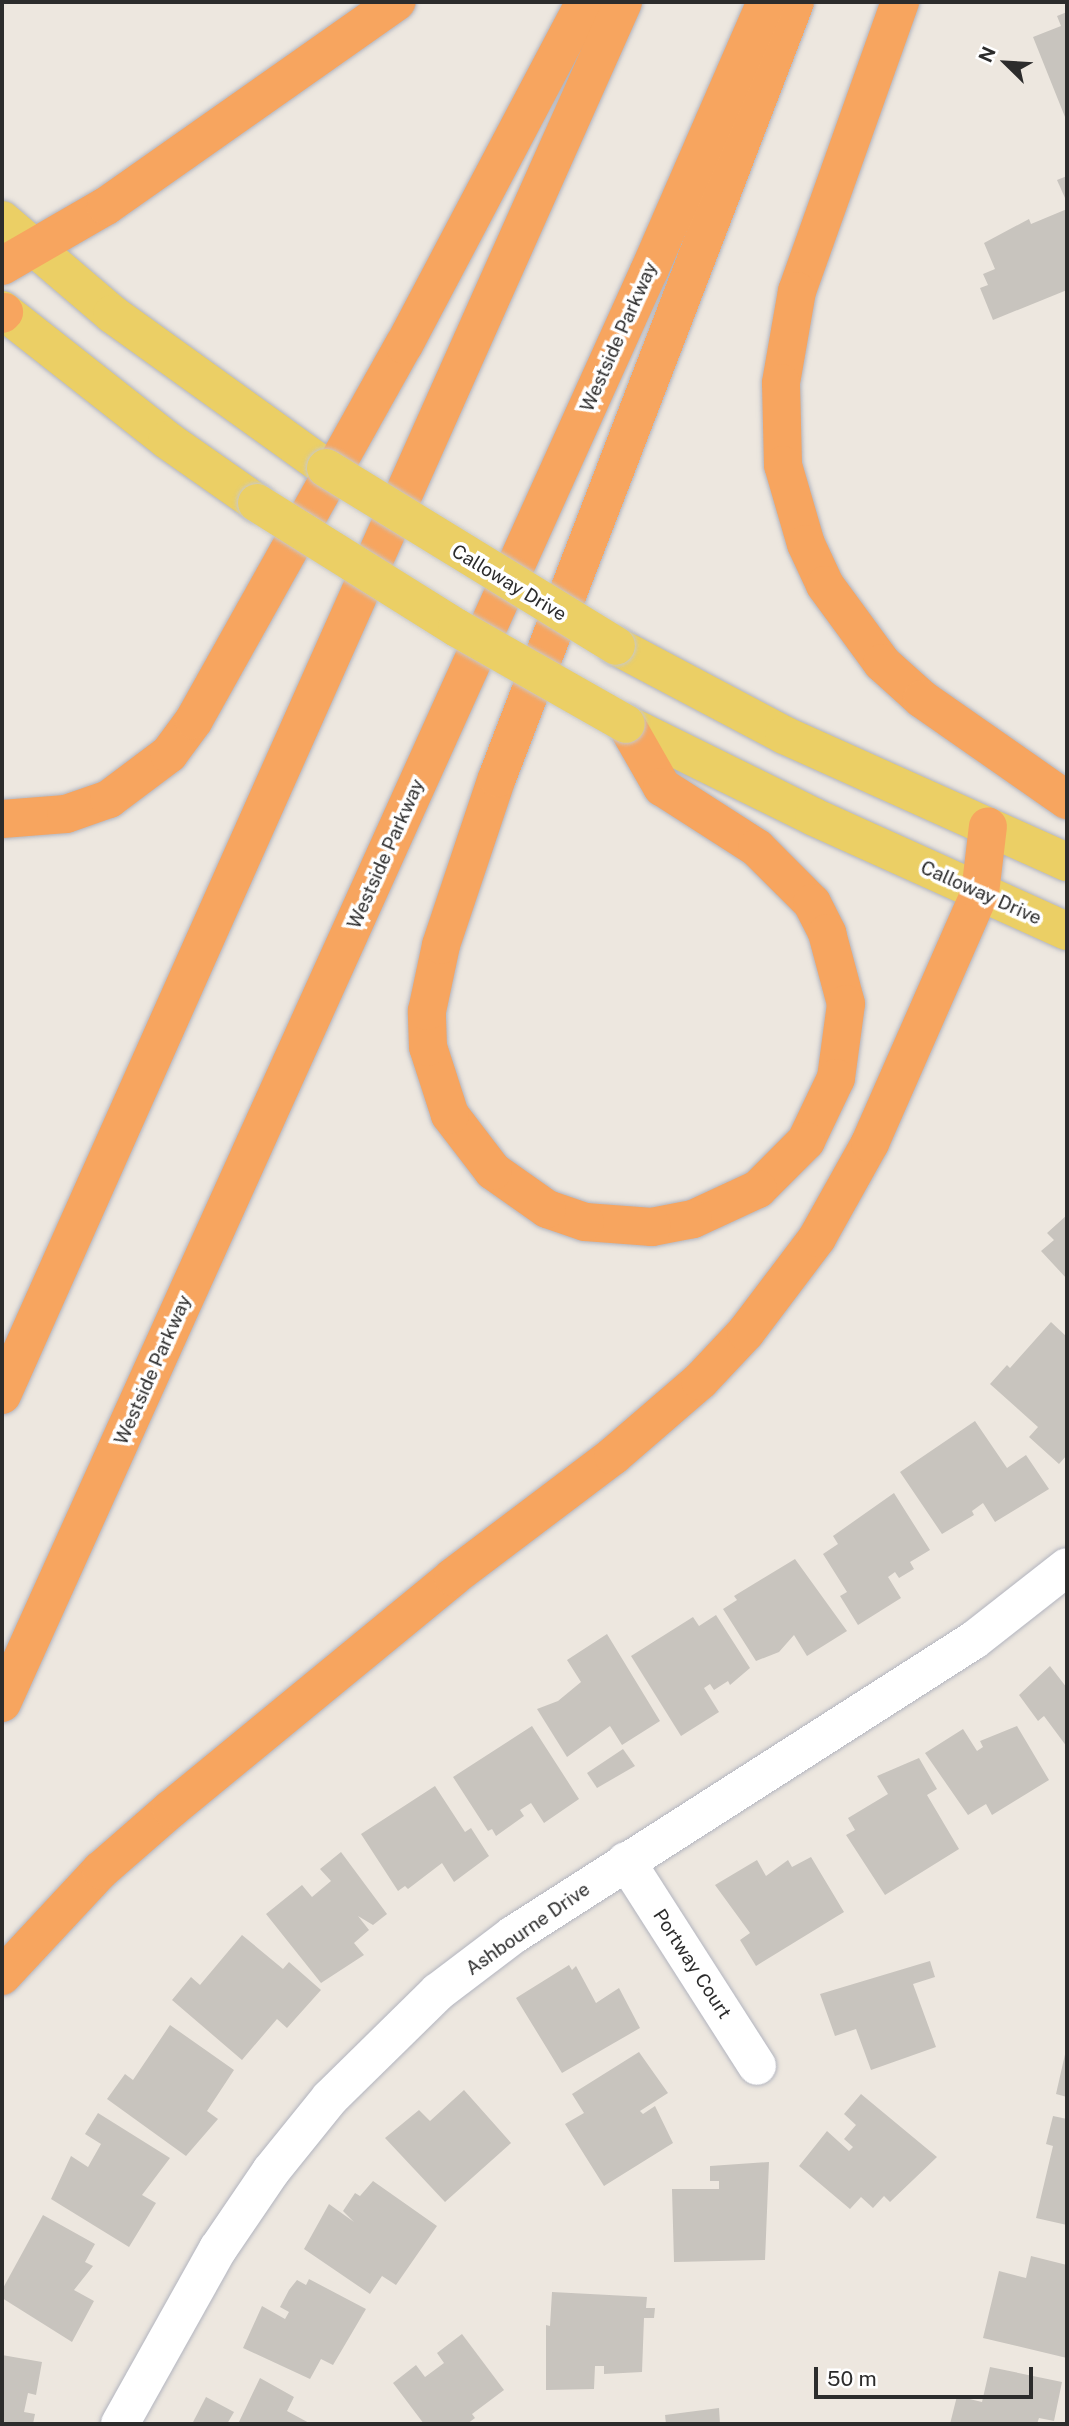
<!DOCTYPE html>
<style>
body{margin:0}
#map{position:relative;width:1069px;height:2426px;overflow:hidden;background:#ede7df;font-family:"Public Sans",sans-serif}
div>[style]{position:absolute}
[style*='--x']{left:calc(var(--x)*1px);top:calc(var(--y)*1px);width:calc(var(--w)*1px);rotate:calc(var(--a)*1deg)}
.building>*{inset:0;background:#c8c4be}
.roads{filter:drop-shadow(0 0 2px #b2b4be) drop-shadow(0 0 2px #b2b4be)}
.minor>*{height:38px;margin:-19px;padding:0 19px;transform-origin:19px;border-radius:19px;background:#fff}
.major>*{height:38px;margin:-19px;padding:0 19px;transform-origin:19px;border-radius:19px;background:#ebcf65}
.highway>*{height:38px;margin:-19px;padding:0 19px;transform-origin:19px;border-radius:19px;background:#f7a55f}
.bridges{filter:drop-shadow(0 0 2px #c8c8c8) drop-shadow(0 0 2px #c8c8c8)}
.major-bridge>*{height:38px;margin:-19px;padding:0 19px;transform-origin:19px;border-radius:19px;background:#ebcf65}
span{translate:-50% -50%;white-space:nowrap;text-align:center;line-height:1.15;-webkit-text-stroke:7px #fff;paint-order:stroke}
.street-label{font-size:19px;color:#2c2c2c}
.frame{position:absolute;inset:0;border:4px solid #2c2c2c;pointer-events:none}
.north{position:absolute;left:971px;top:28px;width:70px;height:70px;-webkit-text-stroke:5px #fff;paint-order:stroke;rotate:294deg;font-size:19px;font-weight:700;line-height:28px;text-align:center;color:#2c2c2c}
.north::after{content:'';display:block;margin:auto;width:24px;height:32px;background:#2c2c2c;clip-path:polygon(50% 0,100% 100%,50% 72%,0 100%)}
.scale{position:absolute;left:814px;top:2367px;width:219px;height:32px;box-sizing:border-box;border:4px solid #2c2c2c;border-top:0;padding-left:9px;font-size:21px;line-height:24px;white-space:nowrap;color:#2c2c2c;-webkit-text-stroke:5px #fff;paint-order:stroke}
</style>
<div id="map">
<div class="building">
<div style="clip-path:polygon(1067px 12px,1067px 122px,1033px 37px,1061px 26px,1057px 16px)"></div>
<div style="clip-path:polygon(1067px 176px,1067px 198px,1065px 198px,1057px 180px)"></div>
<div style="clip-path:polygon(1067px 209px,1067px 290px,993px 320px,980px 288px,988px 285px,983px 274px,995px 269px,984px 243px,1029px 219px,1031px 224px)"></div>
<div style="clip-path:polygon(1067px 1215px,1067px 1279px,1041px 1251px,1054px 1240px,1047px 1233px)"></div>
<div style="clip-path:polygon(1051px 1322px,1067px 1337px,1067px 1455px,1059px 1464px,1029px 1437px,1038px 1427px,990px 1384px,1007px 1365px,1010px 1368px)"></div>
<div style="clip-path:polygon(975px 1421px,1007px 1468px,1026px 1455px,1049px 1489px,995px 1522px,983px 1503px,972px 1511px,974px 1515px,942px 1534px,900px 1472px)"></div>
<div style="clip-path:polygon(894px 1493px,930px 1550px,910px 1562px,914px 1569px,899px 1578px,895px 1572px,888px 1577px,901px 1598px,858px 1625px,840px 1596px,847px 1592px,823px 1554px,838px 1544px,833px 1536px)"></div>
<div style="clip-path:polygon(795px 1559px,847px 1631px,807px 1656px,794px 1635px,779px 1652px,756px 1661px,723px 1609px,737px 1600px,734px 1596px)"></div>
<div style="clip-path:polygon(716px 1615px,750px 1668px,730px 1685px,728px 1681px,714px 1690px,710px 1684px,704px 1688px,719px 1712px,681px 1736px,631px 1656px,693px 1617px,699px 1626px)"></div>
<div style="clip-path:polygon(607px 1634px,660px 1721px,622px 1745px,610px 1726px,567px 1757px,537px 1709px,558px 1701px,581px 1682px,567px 1660px)"></div>
<div style="clip-path:polygon(1050px 1666px,1067px 1688px,1067px 1747px,1044px 1716px,1038px 1721px,1019px 1695px)"></div>
<div style="clip-path:polygon(532px 1726px,579px 1799px,544px 1823px,531px 1803px,520px 1810px,524px 1816px,496px 1836px,492px 1829px,488px 1831px,453px 1777px)"></div>
<div style="clip-path:polygon(1017px 1726px,1049px 1780px,992px 1815px,986px 1804px,968px 1815px,925px 1753px,963px 1729px,977px 1751px,983px 1747px,980px 1741px)"></div>
<div style="clip-path:polygon(623px 1749px,635px 1766px,597px 1788px,587px 1773px)"></div>
<div style="clip-path:polygon(919px 1758px,937px 1789px,927px 1795px,959px 1849px,885px 1895px,846px 1835px,855px 1830px,848px 1818px,888px 1794px,877px 1776px)"></div>
<div style="clip-path:polygon(435px 1786px,465px 1832px,471px 1828px,489px 1856px,454px 1882px,442px 1863px,408px 1889px,405px 1886px,398px 1891px,361px 1834px)"></div>
<div style="clip-path:polygon(341px 1852px,387px 1914px,373px 1925px,358px 1916px,369px 1930px,354px 1943px,364px 1955px,321px 1983px,266px 1914px,302px 1885px,312px 1897px,331px 1881px,320px 1869px)"></div>
<div style="clip-path:polygon(811px 1857px,844px 1912px,756px 1966px,740px 1940px,750px 1933px,715px 1885px,757px 1860px,766px 1876px,788px 1860px,792px 1867px)"></div>
<div style="clip-path:polygon(242px 1935px,283px 1969px,289px 1962px,321px 1990px,287px 2028px,277px 2019px,242px 2060px,172px 2000px,191px 1977px,200px 1985px)"></div>
<div style="clip-path:polygon(930px 1961px,935px 1977px,913px 1984px,936px 2047px,871px 2070px,856px 2029px,835px 2036px,820px 1994px)"></div>
<div style="clip-path:polygon(569px 1965px,572px 1970px,576px 1966px,596px 2003px,619px 1988px,640px 2028px,562px 2073px,516px 1998px)"></div>
<div style="clip-path:polygon(170px 2025px,234px 2070px,207px 2111px,218px 2119px,186px 2156px,107px 2099px,125px 2074px,133px 2080px)"></div>
<div style="clip-path:polygon(1066px 2050px,1067px 2051px,1067px 2097px,1056px 2094px)"></div>
<div style="clip-path:polygon(639px 2052px,668px 2093px,640px 2111px,643px 2114px,655px 2106px,673px 2143px,604px 2186px,565px 2124px,584px 2113px,572px 2094px)"></div>
<div style="clip-path:polygon(464px 2090px,511px 2143px,445px 2202px,385px 2138px,419px 2110px,430px 2121px)"></div>
<div style="clip-path:polygon(861px 2094px,937px 2157px,890px 2202px,884px 2196px,873px 2208px,861px 2197px,850px 2209px,799px 2166px,827px 2131px,849px 2151px,853px 2147px,844px 2139px,856px 2125px,844px 2114px)"></div>
<div style="clip-path:polygon(98px 2113px,170px 2158px,142px 2195px,156px 2203px,129px 2247px,51px 2199px,71px 2156px,88px 2167px,101px 2144px,85px 2134px)"></div>
<div style="clip-path:polygon(1053px 2116px,1067px 2119px,1067px 2225px,1036px 2218px,1053px 2146px,1046px 2144px)"></div>
<div style="clip-path:polygon(769px 2162px,765px 2260px,674px 2262px,672px 2189px,719px 2189px,719px 2181px,710px 2181px,710px 2166px)"></div>
<div style="clip-path:polygon(373px 2181px,437px 2226px,396px 2285px,382px 2276px,370px 2294px,304px 2249px,329px 2204px,354px 2222px,343px 2211px,355px 2193px,360px 2196px)"></div>
<div style="clip-path:polygon(43px 2215px,95px 2244px,85px 2262px,93px 2266px,74px 2290px,94px 2301px,72px 2342px,2px 2298px,2px 2290px)"></div>
<div style="clip-path:polygon(1031px 2256px,1067px 2265px,1067px 2358px,983px 2338px,999px 2271px,1026px 2278px)"></div>
<div style="clip-path:polygon(309px 2279px,366px 2309px,333px 2365px,321px 2359px,310px 2379px,243px 2348px,262px 2306px,285px 2319px,289px 2312px,280px 2307px,289px 2290px,297px 2280px,306px 2285px)"></div>
<div style="clip-path:polygon(552px 2292px,647px 2297px,646px 2308px,655px 2308px,654px 2318px,644px 2318px,642px 2372px,604px 2374px,604px 2366px,595px 2366px,594px 2389px,546px 2390px,546px 2325px,550px 2326px)"></div>
<div style="clip-path:polygon(462px 2334px,504px 2390px,472px 2414px,475px 2418px,467px 2424px,424px 2424px,393px 2383px,416px 2365px,425px 2377px,444px 2363px,437px 2353px)"></div>
<div style="clip-path:polygon(2px 2355px,42px 2362px,36px 2395px,28px 2393px,24px 2412px,35px 2414px,33px 2424px,2px 2424px)"></div>
<div style="clip-path:polygon(990px 2367px,1062px 2382px,1054px 2421px,1039px 2418px,1037px 2424px,950px 2424px,957px 2396px,982px 2402px)"></div>
<div style="clip-path:polygon(260px 2378px,294px 2397px,287px 2411px,311px 2424px,238px 2424px)"></div>
<div style="clip-path:polygon(206px 2397px,234px 2412px,227px 2424px,192px 2424px)"></div>
<div style="clip-path:polygon(719px 2408px,720px 2424px,666px 2424px,665px 2415px)"></div>
</div>
<div class="roads">
<div class="minor">
<div style="--x:626;--y:1861;--w:243;--a:57.4"></div>
<div style="--x:120;--y:2424;--w:201;--a:-60.8"></div>
<div style="--x:218;--y:2249;--w:94;--a:-55.8"></div>
<div style="--x:271;--y:2171;--w:94;--a:-51.1"></div>
<div style="--x:330;--y:2098;--w:151;--a:-44.5"></div>
<div style="--x:438;--y:1992;--w:94;--a:-37.2"></div>
<div style="--x:513;--y:1935;--w:547;--a:-32.62"></div>
<div style="--x:974;--y:1640;--w:118;--a:-38.1"></div>
</div>
<div class="major">
<div style="--x:2;--y:220;--w:145;--a:40.5"></div>
<div style="--x:112;--y:314;--w:264;--a:35.7"></div>
<div style="--x:2;--y:310;--w:210;--a:38.2"></div>
<div style="--x:167;--y:440;--w:110;--a:35"></div>
<div style="--x:616;--y:646;--w:190;--a:27.9"></div>
<div style="--x:784;--y:735;--w:310;--a:24.2"></div>
<div style="--x:626;--y:724;--w:210;--a:26.3"></div>
<div style="--x:814;--y:817;--w:277;--a:24.3"></div>
</div>
<div class="highway">
<div style="--x:900;--y:2;--w:307;--a:109.6"></div>
<div style="--x:797;--y:291;--w:93;--a:99.9"></div>
<div style="--x:781;--y:383;--w:82;--a:88.6"></div>
<div style="--x:783;--y:465;--w:82;--a:73.8"></div>
<div style="--x:806;--y:544;--w:45;--a:65.1"></div>
<div style="--x:825;--y:585;--w:97;--a:53.8"></div>
<div style="--x:882;--y:663;--w:54;--a:42"></div>
<div style="--x:922;--y:699;--w:177;--a:34.9"></div>
<div style="--x:2;--y:266;--w:120;--a:-30"></div>
<div style="--x:106;--y:206;--w:355;--a:-35.1"></div>
<div style="--x:2;--y:314;--w:3;--a:-45"></div>
<div style="--x:626;--y:724;--w:73;--a:60.3"></div>
<div style="--x:662;--y:787;--w:113;--a:32.7"></div>
<div style="--x:757;--y:848;--w:78;--a:45"></div>
<div style="--x:812;--y:903;--w:34;--a:63"></div>
<div style="--x:827;--y:933;--w:73;--a:75"></div>
<div style="--x:846;--y:1004;--w:75;--a:97.7"></div>
<div style="--x:836;--y:1078;--w:70;--a:115.5"></div>
<div style="--x:806;--y:1141;--w:68;--a:135"></div>
<div style="--x:758;--y:1189;--w:72;--a:155.2"></div>
<div style="--x:693;--y:1219;--w:42;--a:169"></div>
<div style="--x:652;--y:1227;--w:67;--a:-175.7"></div>
<div style="--x:585;--y:1222;--w:40;--a:-161.1"></div>
<div style="--x:547;--y:1209;--w:66;--a:-144.9"></div>
<div style="--x:493;--y:1171;--w:71;--a:-127.5"></div>
<div style="--x:450;--y:1115;--w:71;--a:-107.9"></div>
<div style="--x:428;--y:1047;--w:36;--a:-92"></div>
<div style="--x:427;--y:1011;--w:67;--a:-78"></div>
<div style="--x:441;--y:945;--w:176;--a:-71.5"></div>
<div style="--x:497;--y:778;--w:831;--a:-68.99"></div>
<div style="--x:2;--y:819;--w:64;--a:-4.5"></div>
<div style="--x:66;--y:814;--w:46;--a:-19.2"></div>
<div style="--x:109;--y:799;--w:75;--a:-36.9"></div>
<div style="--x:169;--y:754;--w:42;--a:-53.7"></div>
<div style="--x:194;--y:720;--w:430;--a:-60.8"></div>
<div style="--x:404;--y:345;--w:388;--a:-62.2"></div>
<div style="--x:2;--y:1395;--w:1525;--a:-65.97"></div>
<div style="--x:2;--y:1703;--w:1571;--a:-65.69"></div>
<div style="--x:649;--y:271;--w:293;--a:-66.5"></div>
<div style="--x:2;--y:1976;--w:145;--a:-47"></div>
<div style="--x:101;--y:1870;--w:93;--a:-41.1"></div>
<div style="--x:171;--y:1809;--w:365;--a:-39.4"></div>
<div style="--x:453;--y:1577;--w:201;--a:-37.1"></div>
<div style="--x:613;--y:1456;--w:115;--a:-40.8"></div>
<div style="--x:700;--y:1381;--w:67;--a:-46.8"></div>
<div style="--x:746;--y:1332;--w:118;--a:-52.9"></div>
<div style="--x:817;--y:1238;--w:109;--a:-60.8"></div>
<div style="--x:870;--y:1143;--w:273;--a:-66.3"></div>
<div style="--x:980;--y:893;--w:67;--a:-83.2"></div>
</div>
</div>
<div class="bridges">
<div class="major-bridge">
<div style="--x:326;--y:468;--w:340;--a:31.5"></div>
<div style="--x:257;--y:503;--w:236;--a:32"></div>
<div style="--x:457;--y:628;--w:194;--a:29.6"></div>
</div>
</div>
<div class="street-label">
<span style="left:619px;top:337px;rotate:-66deg">Westside Parkway</span>
<span style="left:509px;top:583px;rotate:31deg">Calloway Drive</span>
<span style="left:386px;top:854px;rotate:-66deg">Westside Parkway</span>
<span style="left:981px;top:893px;rotate:24deg">Calloway Drive</span>
<span style="left:153px;top:1370px;rotate:-66deg">Westside Parkway</span>
<span style="left:528px;top:1929px;rotate:-35deg">Ashbourne Drive</span>
<span style="left:692px;top:1964px;rotate:57deg">Portway Court</span>
</div>
<div class="frame"></div>
<div class="north">N</div>
<div class="scale">50 m</div>
</div>
